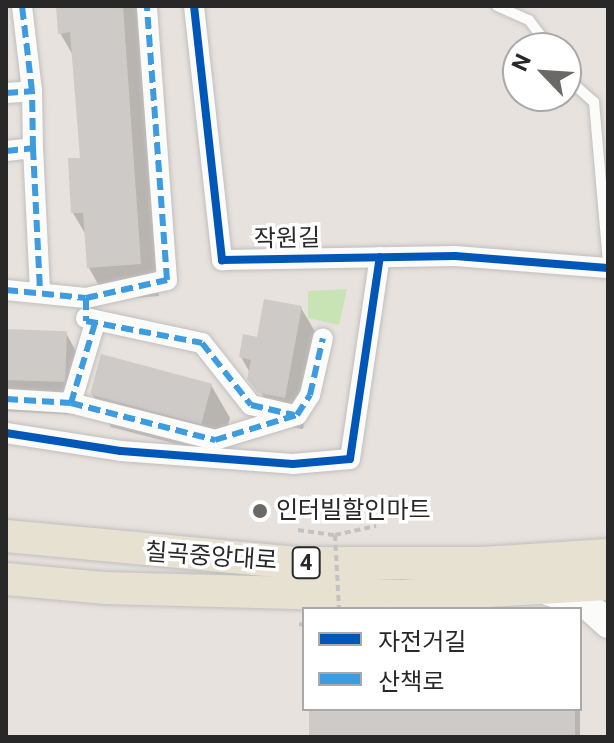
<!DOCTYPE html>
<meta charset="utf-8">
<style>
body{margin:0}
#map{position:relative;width:614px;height:743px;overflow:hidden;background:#e7e2dd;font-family:Roboto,"Noto Sans KR",sans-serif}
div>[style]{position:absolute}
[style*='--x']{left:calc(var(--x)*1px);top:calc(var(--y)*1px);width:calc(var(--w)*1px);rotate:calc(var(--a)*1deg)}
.green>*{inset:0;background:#c8e4b4}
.shadow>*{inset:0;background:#0003;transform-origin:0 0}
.building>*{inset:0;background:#cdcac7;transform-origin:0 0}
.path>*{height:4px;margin-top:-2px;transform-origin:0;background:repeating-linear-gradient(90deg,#c3c2c2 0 6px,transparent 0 10px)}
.roads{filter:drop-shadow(0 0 2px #c0bebf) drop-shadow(0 0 2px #c0bebf)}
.lane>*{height:10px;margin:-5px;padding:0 5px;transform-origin:5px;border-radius:5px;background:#fbfbfa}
.street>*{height:20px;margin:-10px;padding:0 10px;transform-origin:10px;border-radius:10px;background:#fbfbfa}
.secondary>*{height:28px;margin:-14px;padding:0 14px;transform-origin:14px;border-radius:14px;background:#fbfbfa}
.primary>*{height:32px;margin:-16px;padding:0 16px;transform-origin:16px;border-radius:16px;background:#e6e1d1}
.path-bridge>*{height:4px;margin-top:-2px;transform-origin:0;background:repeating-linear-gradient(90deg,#c3c2c2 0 6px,transparent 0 10px)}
.quiet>*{height:6px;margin-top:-3px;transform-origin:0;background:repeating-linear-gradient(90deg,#3d9ce0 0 12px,transparent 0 18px)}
.cycleway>*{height:8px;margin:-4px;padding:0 4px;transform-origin:4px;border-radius:4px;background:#0057b8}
.dots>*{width:22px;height:22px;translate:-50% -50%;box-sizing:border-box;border:4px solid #fff;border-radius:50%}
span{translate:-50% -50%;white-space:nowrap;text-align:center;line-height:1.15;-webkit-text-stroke:7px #fff;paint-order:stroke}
.shield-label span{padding:2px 6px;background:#fff;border:2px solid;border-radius:6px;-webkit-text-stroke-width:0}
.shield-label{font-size:22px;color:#282828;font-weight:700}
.street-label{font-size:24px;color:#282828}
.poi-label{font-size:24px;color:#282828}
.left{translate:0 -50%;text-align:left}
.frame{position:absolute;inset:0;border:8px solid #282828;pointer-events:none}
.legend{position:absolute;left:302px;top:607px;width:280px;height:104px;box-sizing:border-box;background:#fff;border:2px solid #a9a9a9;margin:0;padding:10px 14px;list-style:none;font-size:24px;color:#282828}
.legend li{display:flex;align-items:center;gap:16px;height:40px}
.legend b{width:40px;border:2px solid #a9a9a9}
.north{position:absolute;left:502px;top:32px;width:80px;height:80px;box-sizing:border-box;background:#fff;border:2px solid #a9a9a9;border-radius:50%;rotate:295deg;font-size:22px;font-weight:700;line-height:32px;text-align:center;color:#282828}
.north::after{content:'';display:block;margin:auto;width:28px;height:36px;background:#6b6967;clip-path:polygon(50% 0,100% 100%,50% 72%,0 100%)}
</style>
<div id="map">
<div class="green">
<div style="clip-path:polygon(347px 289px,339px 325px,308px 318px,308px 291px)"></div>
</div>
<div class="shadow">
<div style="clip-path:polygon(58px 6px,139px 6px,159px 296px,107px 300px,89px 268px,86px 235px,73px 213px,82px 159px,74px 57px,60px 33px)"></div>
<div style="clip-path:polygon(301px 308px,320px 340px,303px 429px,279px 425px,241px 357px)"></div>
<div style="clip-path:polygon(6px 331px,66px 333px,84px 366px,81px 415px,6px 411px)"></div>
<div style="clip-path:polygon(211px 385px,230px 418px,220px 455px,111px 427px,92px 394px)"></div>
<div style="left:311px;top:709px;width:269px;height:28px"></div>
</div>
<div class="building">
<div style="clip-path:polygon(56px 6px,123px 6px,141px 264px,87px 268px,83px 213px,71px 213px,68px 158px,80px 158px,70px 32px,58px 34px)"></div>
<div style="clip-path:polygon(264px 299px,302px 306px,285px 398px,258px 393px,247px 379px,251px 360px,239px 357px,243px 334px,257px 337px)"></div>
<div style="left:6px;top:329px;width:61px;height:51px;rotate:2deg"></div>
<div style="left:101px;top:354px;width:115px;height:42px;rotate:15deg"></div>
<div style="left:309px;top:709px;width:266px;height:28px"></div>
</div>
<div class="path">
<div style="--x:298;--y:530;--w:37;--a:8"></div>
<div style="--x:335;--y:535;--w:42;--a:-12.4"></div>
<div style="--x:299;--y:624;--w:5;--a:11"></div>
</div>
<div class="roads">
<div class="lane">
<div style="--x:497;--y:6;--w:35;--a:24"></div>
<div style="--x:529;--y:20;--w:35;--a:53"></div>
<div style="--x:566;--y:77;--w:38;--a:42"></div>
<div style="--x:594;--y:102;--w:162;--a:85"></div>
</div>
<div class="street">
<div style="--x:194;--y:6;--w:256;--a:83.7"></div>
<div style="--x:222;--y:260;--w:233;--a:-1"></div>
<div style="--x:455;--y:256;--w:153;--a:4.5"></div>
<div style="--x:6;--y:93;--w:26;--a:-4"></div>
<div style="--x:32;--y:91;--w:86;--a:-96.7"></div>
<div style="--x:33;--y:148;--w:143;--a:87.2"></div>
<div style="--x:6;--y:151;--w:27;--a:-6"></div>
<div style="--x:33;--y:148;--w:57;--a:-91"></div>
<div style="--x:6;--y:290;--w:80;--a:5.7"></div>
<div style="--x:86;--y:298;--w:83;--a:-12.5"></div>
<div style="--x:167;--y:280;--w:275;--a:-94.2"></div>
<div style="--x:86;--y:318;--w:119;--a:12.2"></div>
<div style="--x:202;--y:343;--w:79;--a:51.7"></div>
<div style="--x:251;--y:405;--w:44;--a:13.1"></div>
<div style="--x:95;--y:323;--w:84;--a:106.7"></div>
<div style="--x:71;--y:403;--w:149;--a:14.4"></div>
<div style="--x:215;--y:440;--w:86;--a:-17"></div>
<div style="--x:297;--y:415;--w:24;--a:-57"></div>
<div style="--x:310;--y:395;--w:58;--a:-77.2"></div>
<div style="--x:6;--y:399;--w:65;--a:3.5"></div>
<div style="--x:6;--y:433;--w:116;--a:8.9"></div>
<div style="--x:121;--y:451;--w:172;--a:4.3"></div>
<div style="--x:293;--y:464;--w:57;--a:-5"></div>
<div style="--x:350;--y:459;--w:204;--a:-81.6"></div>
</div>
<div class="secondary">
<div style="--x:544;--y:590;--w:44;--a:18.4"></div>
<div style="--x:586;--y:604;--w:30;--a:42"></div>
</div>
<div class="primary">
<div style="--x:6;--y:536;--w:290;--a:5.3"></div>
<div style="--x:295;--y:563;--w:187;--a:0"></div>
<div style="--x:482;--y:563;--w:126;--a:-3.6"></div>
<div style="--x:6;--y:579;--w:98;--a:5.2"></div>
<div style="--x:104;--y:588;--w:296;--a:1.5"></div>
<div style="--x:400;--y:596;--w:208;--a:-3.3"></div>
</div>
</div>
<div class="path-bridge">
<div style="--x:335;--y:535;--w:74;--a:86.9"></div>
</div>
<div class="quiet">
<div style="--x:6;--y:93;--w:26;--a:-4"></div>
<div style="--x:32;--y:91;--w:86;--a:-96.7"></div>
<div style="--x:33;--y:148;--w:143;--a:87.2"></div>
<div style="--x:6;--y:151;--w:27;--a:-6"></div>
<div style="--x:33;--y:148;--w:57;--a:-91"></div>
<div style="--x:6;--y:290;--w:80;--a:5.7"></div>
<div style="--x:86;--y:298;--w:83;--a:-12.5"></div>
<div style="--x:167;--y:280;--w:275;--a:-94.2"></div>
<div style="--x:86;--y:298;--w:23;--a:90"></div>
<div style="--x:86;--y:321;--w:118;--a:10.7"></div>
<div style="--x:202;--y:343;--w:79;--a:51.7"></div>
<div style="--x:251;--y:405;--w:44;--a:13.1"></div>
<div style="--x:95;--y:323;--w:84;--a:106.7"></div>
<div style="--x:71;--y:403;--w:149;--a:14.4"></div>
<div style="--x:215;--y:440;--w:86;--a:-17"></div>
<div style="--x:297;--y:415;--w:24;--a:-57"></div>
<div style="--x:310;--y:395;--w:58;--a:-77.2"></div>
<div style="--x:6;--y:399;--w:65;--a:3.5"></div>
</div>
<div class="cycleway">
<div style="--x:194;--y:6;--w:256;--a:83.7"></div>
<div style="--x:222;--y:260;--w:233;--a:-1"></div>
<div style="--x:455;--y:256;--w:153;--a:4.5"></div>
<div style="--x:6;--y:433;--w:116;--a:8.9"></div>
<div style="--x:121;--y:451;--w:172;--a:4.3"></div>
<div style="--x:293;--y:464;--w:57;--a:-5"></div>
<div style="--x:350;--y:459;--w:204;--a:-81.6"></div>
</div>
<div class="dots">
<div style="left:260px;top:511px;background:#6b6967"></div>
</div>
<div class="shield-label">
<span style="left:306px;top:563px">4</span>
</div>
<div class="street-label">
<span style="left:287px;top:239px;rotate:-1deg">작원길</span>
<span style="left:211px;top:557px;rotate:4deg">칠곡중앙대로</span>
</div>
<div class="poi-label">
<span class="left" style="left:276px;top:511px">인터빌할인마트</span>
</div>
<div class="frame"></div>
<ul class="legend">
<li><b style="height:10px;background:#0057b8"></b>자전거길</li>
<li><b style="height:10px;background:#3d9ce0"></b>산책로</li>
</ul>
<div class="north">N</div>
</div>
